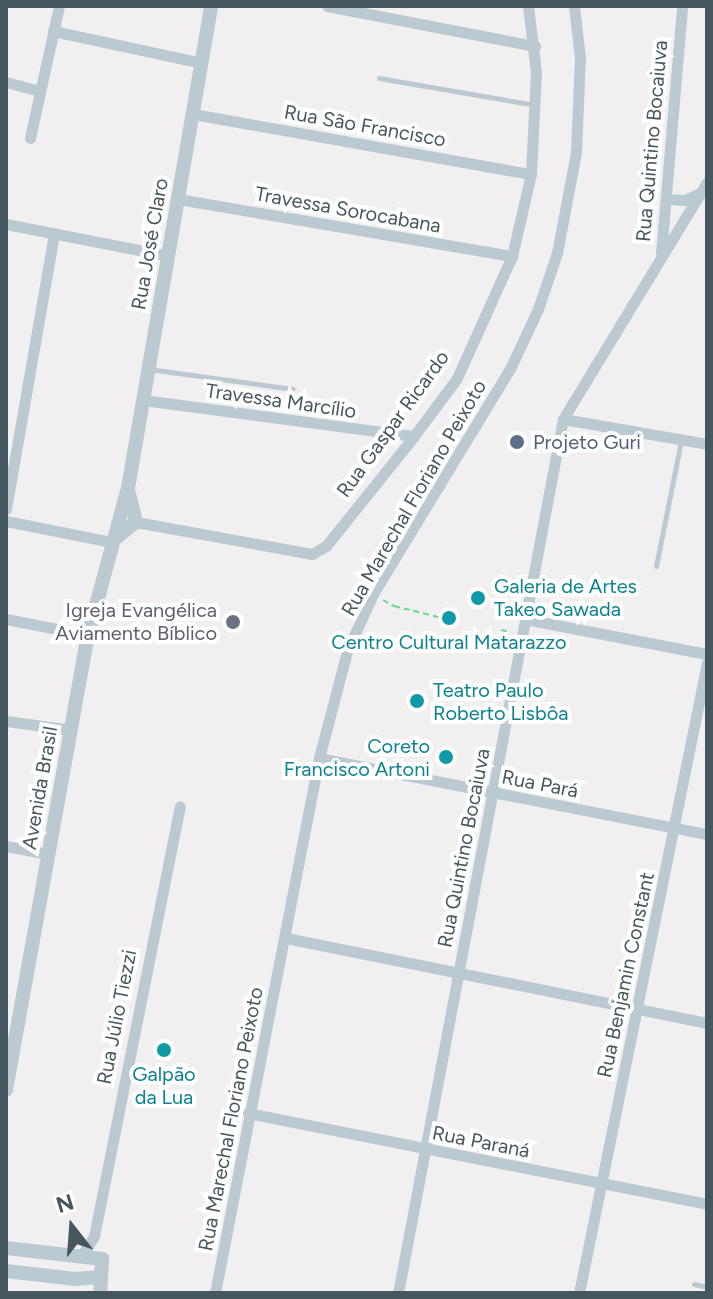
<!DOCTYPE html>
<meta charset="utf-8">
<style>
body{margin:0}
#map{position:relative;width:713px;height:1299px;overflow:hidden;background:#f2eff0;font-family:Figtree,sans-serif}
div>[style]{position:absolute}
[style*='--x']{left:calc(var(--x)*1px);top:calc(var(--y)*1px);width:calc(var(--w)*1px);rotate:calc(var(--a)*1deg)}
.path>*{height:2px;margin-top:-1px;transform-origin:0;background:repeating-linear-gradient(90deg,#6dd690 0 6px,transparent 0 10px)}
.service>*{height:5px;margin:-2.5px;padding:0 2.5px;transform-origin:2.5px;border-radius:2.5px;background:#bbcad0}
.minor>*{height:11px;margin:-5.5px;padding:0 5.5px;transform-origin:5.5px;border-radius:5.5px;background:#bbcad0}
.tertiary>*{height:14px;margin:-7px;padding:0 7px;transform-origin:7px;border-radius:7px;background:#bbcad0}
.dots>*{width:22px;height:22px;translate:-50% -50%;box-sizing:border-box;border:4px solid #fff;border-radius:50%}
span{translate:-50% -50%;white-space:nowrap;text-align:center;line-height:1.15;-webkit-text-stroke:8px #fff;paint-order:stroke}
.street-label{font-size:20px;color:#45575f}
.service-label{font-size:20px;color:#4e5e75}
.left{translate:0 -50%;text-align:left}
.culture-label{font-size:20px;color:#0d838f}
.right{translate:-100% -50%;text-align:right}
.worship-label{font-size:20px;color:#5b616d}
.frame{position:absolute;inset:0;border:8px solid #45575f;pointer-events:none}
.north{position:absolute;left:32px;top:1187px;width:80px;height:80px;-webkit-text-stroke:6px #fff;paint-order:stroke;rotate:343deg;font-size:22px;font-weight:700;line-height:32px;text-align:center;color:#45575f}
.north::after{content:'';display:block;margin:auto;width:28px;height:36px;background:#45575f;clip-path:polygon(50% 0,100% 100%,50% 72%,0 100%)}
</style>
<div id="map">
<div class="path">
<div style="--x:383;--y:600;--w:13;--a:29"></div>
<div style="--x:394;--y:606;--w:66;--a:14"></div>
<div style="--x:501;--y:630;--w:10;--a:11"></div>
</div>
<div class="service">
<div style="--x:379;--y:78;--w:158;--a:9.8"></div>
<div style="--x:149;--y:369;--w:145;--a:7.9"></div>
<div style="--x:656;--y:566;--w:127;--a:-78.7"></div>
<div style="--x:694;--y:1284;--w:13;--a:13"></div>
</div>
<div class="minor">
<div style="--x:327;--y:6;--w:212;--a:10.9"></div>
<div style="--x:53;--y:31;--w:152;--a:12.1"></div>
<div style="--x:6;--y:82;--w:35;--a:15"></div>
<div style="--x:193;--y:114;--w:343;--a:10.1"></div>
<div style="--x:30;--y:138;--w:135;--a:-77.6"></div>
<div style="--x:178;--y:199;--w:339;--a:9.7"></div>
<div style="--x:666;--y:199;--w:19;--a:3"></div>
<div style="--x:685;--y:200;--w:17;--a:-25"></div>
<div style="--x:6;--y:224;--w:166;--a:11.1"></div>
<div style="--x:661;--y:253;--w:248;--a:-85.1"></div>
<div style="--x:143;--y:400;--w:273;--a:7.6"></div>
<div style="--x:563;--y:419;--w:146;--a:9.8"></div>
<div style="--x:6;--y:509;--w:279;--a:-80.1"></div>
<div style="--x:6;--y:521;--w:107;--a:11.3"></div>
<div style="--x:136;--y:522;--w:179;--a:10.3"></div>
<div style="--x:312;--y:554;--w:16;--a:-30"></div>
<div style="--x:326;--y:546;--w:141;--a:-51.3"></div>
<div style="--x:414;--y:436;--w:72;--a:-53.4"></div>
<div style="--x:457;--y:378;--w:134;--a:-65.7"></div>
<div style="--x:512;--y:256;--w:84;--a:-77"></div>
<div style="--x:531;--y:174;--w:102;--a:-87.2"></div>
<div style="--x:536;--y:72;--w:66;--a:-96.9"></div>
<div style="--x:6;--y:619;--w:84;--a:11"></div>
<div style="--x:525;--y:619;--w:185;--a:10.9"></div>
<div style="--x:6;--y:721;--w:66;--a:7.9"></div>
<div style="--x:319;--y:758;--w:395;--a:11.1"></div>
<div style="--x:6;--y:846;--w:43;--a:10.8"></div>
<div style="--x:286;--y:938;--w:429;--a:11.4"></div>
<div style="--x:248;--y:1113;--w:468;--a:11.2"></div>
<div style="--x:81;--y:1257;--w:25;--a:-58"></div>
<div style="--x:94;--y:1236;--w:438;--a:-78.7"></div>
<div style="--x:215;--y:1293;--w:545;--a:-79"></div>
<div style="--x:319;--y:758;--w:111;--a:-75.3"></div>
<div style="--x:347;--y:651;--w:63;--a:-65.5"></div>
<div style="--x:373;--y:594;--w:263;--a:-58.7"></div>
<div style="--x:510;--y:369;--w:66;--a:-65"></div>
<div style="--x:538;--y:309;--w:59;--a:-71.3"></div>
<div style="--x:557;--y:253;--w:103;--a:-79.3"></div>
<div style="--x:576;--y:152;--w:94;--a:-87.6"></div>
<div style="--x:580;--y:58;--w:52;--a:-96.6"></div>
<div style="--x:398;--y:1293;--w:889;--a:-79.31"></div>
<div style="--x:563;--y:419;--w:277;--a:-58.7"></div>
<div style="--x:579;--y:1293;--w:643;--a:-78.52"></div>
</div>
<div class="tertiary">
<div style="--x:111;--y:542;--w:32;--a:-39"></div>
<div style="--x:136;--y:522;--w:32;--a:-104"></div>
<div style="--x:6;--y:1090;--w:462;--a:-79.8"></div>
<div style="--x:88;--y:635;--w:152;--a:-74.8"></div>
<div style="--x:128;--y:488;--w:489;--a:-80.2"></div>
<div style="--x:6;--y:1248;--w:97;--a:6.5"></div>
<div style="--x:102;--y:1259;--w:34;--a:93"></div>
<div style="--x:6;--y:1271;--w:70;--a:6.5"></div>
<div style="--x:76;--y:1279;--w:25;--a:-5"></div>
</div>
<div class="dots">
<div style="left:517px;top:442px;background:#5c6f8a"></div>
<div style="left:478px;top:598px;background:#0f9aa8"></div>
<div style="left:449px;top:618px;background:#0f9aa8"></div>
<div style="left:233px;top:622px;background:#6b7280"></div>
<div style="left:417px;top:701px;background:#0f9aa8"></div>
<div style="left:446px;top:757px;background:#0f9aa8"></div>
<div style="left:164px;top:1050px;background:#0f9aa8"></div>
</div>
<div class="street-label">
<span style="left:365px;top:126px;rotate:10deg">Rua São Francisco</span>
<span style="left:652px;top:141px;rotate:-85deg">Rua Quintino Bocaiuva</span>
<span style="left:348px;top:210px;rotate:10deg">Travessa Sorocabana</span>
<span style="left:150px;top:244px;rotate:-80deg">Rua José Claro</span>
<span style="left:281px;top:401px;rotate:8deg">Travessa Marcílio</span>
<span style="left:393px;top:424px;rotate:-54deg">Rua Gaspar Ricardo</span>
<span style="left:414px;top:498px;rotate:-60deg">Rua Marechal Floriano Peixoto</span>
<span style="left:540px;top:784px;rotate:11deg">Rua Pará</span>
<span style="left:40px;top:788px;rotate:-80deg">Avenida Brasil</span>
<span style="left:464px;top:848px;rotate:-79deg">Rua Quintino Bocaiuva</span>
<span style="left:626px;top:975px;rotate:-78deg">Rua Benjamin Constant</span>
<span style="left:117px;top:1017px;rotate:-79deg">Rua Júlio Tiezzi</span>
<span style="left:231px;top:1119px;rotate:-79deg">Rua Marechal Floriano Peixoto</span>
<span style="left:481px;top:1142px;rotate:11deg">Rua Paraná</span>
</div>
<div class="service-label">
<span class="left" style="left:533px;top:442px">Projeto Guri</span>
</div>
<div class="culture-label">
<span class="left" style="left:494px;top:598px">Galeria de Artes<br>Takeo Sawada</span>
<span style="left:449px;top:642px">Centro Cultural Matarazzo</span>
<span class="left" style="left:433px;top:702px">Teatro Paulo<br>Roberto Lisbôa</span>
<span class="right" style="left:430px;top:758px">Coreto<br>Francisco Artoni</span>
<span style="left:164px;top:1086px">Galpão<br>da Lua</span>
</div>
<div class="worship-label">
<span class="right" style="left:217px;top:622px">Igreja Evangélica<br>Aviamento Bíblico</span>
</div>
<div class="frame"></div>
<div class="north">N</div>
</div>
